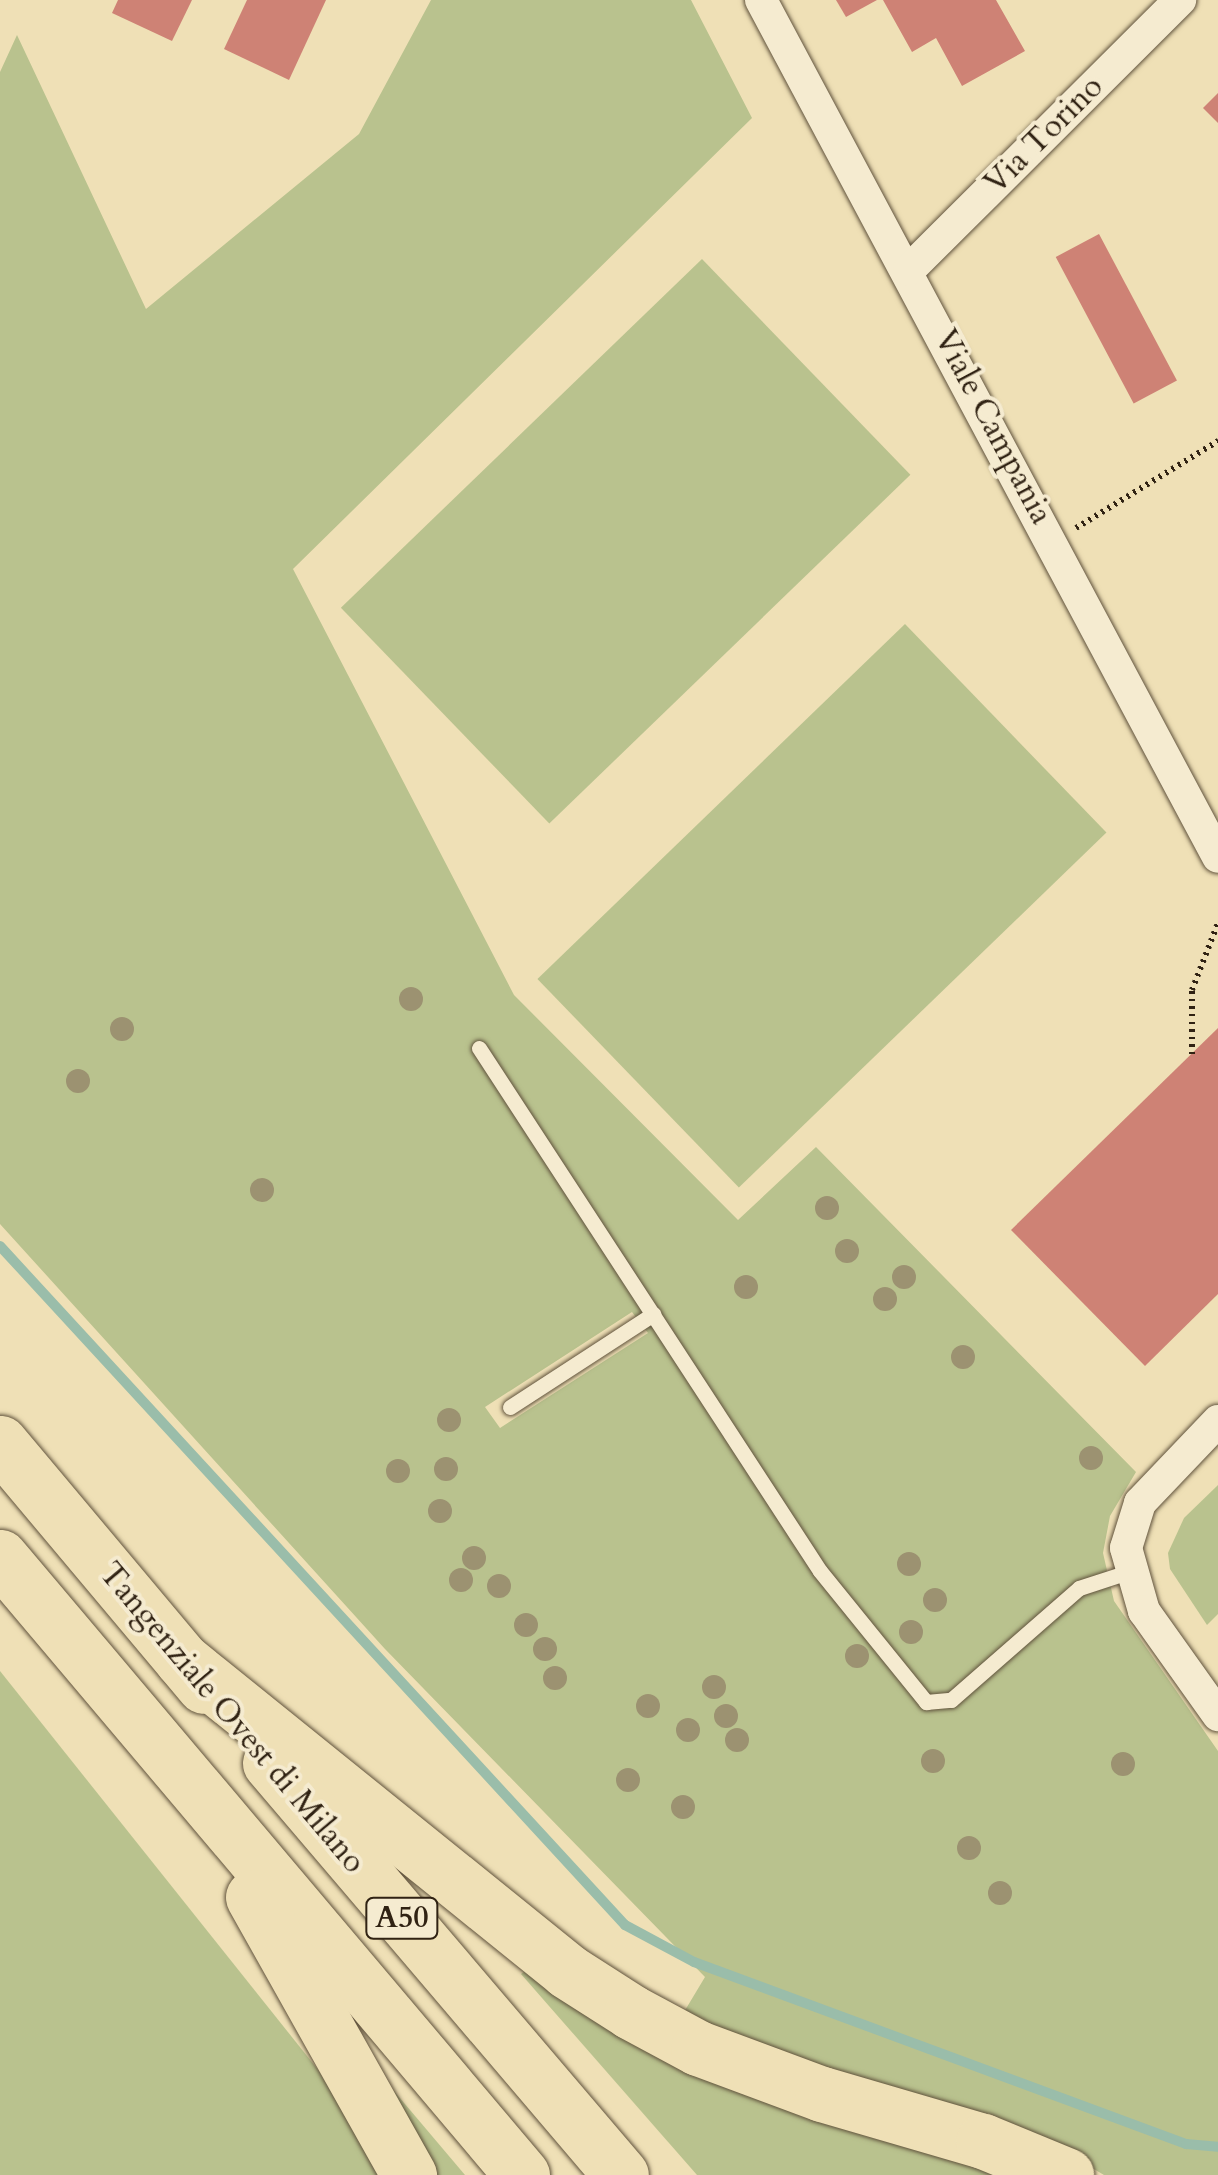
<!DOCTYPE html>
<style>
body{margin:0}
#map{position:relative;width:1218px;height:2175px;overflow:hidden;background:#efe0b6;font-family:Cardo,serif}
div>[style]{position:absolute}
[style*='--x']{left:calc(var(--x)*1px);top:calc(var(--y)*1px);width:calc(var(--w)*1px);rotate:calc(var(--a)*1deg)}
.green>*{inset:0;background:#b9c28e;transform-origin:0 0}
.stream>*{height:10px;margin:-5px;padding:0 5px;transform-origin:5px;border-radius:5px;background:#9abdaa}
.building>*{inset:0;background:#ce8275;transform-origin:0 0}
.path>*{height:6px;margin-top:-3px;transform-origin:0;background:repeating-linear-gradient(90deg,#302213 0 2.5px,transparent 0 7.5px)}
.roads{filter:drop-shadow(0 0 2px #60523c) drop-shadow(0 0 2px #60523c)}
.service>*{height:15px;margin:-7.5px;padding:0 7.5px;transform-origin:7.5px;border-radius:7.5px;background:#f5ebd0}
.minor>*{height:32px;margin:-16px;padding:0 16px;transform-origin:16px;border-radius:16px;background:#f5ebd0}
.motorway>*{height:55px;margin:-27.5px;padding:0 27.5px;transform-origin:27.5px;border-radius:27.5px;background:#efe0b6}
.trees>*{width:24px;height:24px;margin:-12px;border-radius:50%;background:#9c9271}
span{translate:-50% -50%;white-space:nowrap;text-align:center;line-height:1.15;-webkit-text-stroke:8px #f5ebd0;paint-order:stroke}
.shield-label span{padding:2px 8px;background:#f5ebd0;border:2px solid;border-radius:8px;-webkit-text-stroke-width:0}
.shield-label{font-size:30px;color:#302213;font-weight:700}
.street-label{font-size:32px;color:#302213}
</style>
<div id="map">
<div class="green">
<div style="clip-path:polygon(evenodd,431px 0,691px 0,752px 118px,293px 569px,514px 995px,738px 1220px,816px 1147px,1136px 1472px,1110px 1516px,1103px 1553px,1114px 1601px,1218px 1751px,1218px 2175px,1104px 2175px,1070px 2155px,678px 2022px,705px 1977px,385px 1649px,0 1224px,0 72px,17px 35px,146px 309px,359px 134px,431px 0,632px 1312px,648px 1333px,500px 1428px,485px 1407px,632px 1312px)"></div>
<div style="left:702px;top:259px;width:300px;height:502px;rotate:46deg"></div>
<div style="left:905px;top:624px;width:290px;height:511px;rotate:46deg"></div>
<div style="clip-path:polygon(1218px 1485px,1218px 1614px,1207px 1625px,1170px 1569px,1168px 1553px,1184px 1518px)"></div>
<div style="clip-path:polygon(0 1671px,319px 2071px,381px 2175px,0 2175px)"></div>
<div style="clip-path:polygon(528px 1969px,1019px 2175px,697px 2175px,521px 1974px)"></div>
<div style="clip-path:polygon(361px 2052px,465px 2175px,421px 2175px)"></div>
</div>
<div class="stream">
<div style="--x:0;--y:1246;--w:923;--a:47.37"></div>
<div style="--x:625;--y:1925;--w:78;--a:28.2"></div>
<div style="--x:694;--y:1962;--w:525;--a:20.3"></div>
<div style="--x:1186;--y:2144;--w:32;--a:5"></div>
</div>
<div class="building">
<div style="clip-path:polygon(118px 0,192px 0,172px 41px,112px 13px)"></div>
<div style="clip-path:polygon(247px 0,326px 0,289px 80px,224px 49px)"></div>
<div style="clip-path:polygon(836px 0,877px 0,846px 17px)"></div>
<div style="clip-path:polygon(883px 0,996px 0,1025px 51px,962px 86px,936px 38px,912px 52px)"></div>
<div style="clip-path:polygon(1218px 93px,1218px 123px,1203px 108px)"></div>
<div style="left:1099px;top:234px;width:166px;height:49px;rotate:62deg"></div>
<div style="clip-path:polygon(1218px 1028px,1218px 1294px,1145px 1366px,1011px 1230px)"></div>
</div>
<div class="path">
<div style="--x:1076;--y:528;--w:167;--a:-31.5"></div>
<div style="--x:1192;--y:1054;--w:64;--a:-90"></div>
<div style="--x:1192;--y:990;--w:72;--a:-68.8"></div>
</div>
<div class="roads">
<div class="service">
<div style="--x:479;--y:1048;--w:624;--a:56.9"></div>
<div style="--x:820;--y:1571;--w:169;--a:51"></div>
<div style="--x:926;--y:1702;--w:25;--a:-5"></div>
<div style="--x:951;--y:1700;--w:170;--a:-41.2"></div>
<div style="--x:1079;--y:1588;--w:52;--a:-18.1"></div>
<div style="--x:510;--y:1407;--w:171;--a:-33"></div>
</div>
<div class="minor">
<div style="--x:761;--y:0;--w:971;--a:61.93"></div>
<div style="--x:909;--y:270;--w:383;--a:-44.9"></div>
<div style="--x:1218;--y:1421;--w:113;--a:133.6"></div>
<div style="--x:1140;--y:1503;--w:47;--a:107.3"></div>
<div style="--x:1126;--y:1548;--w:66;--a:74.1"></div>
<div style="--x:1144;--y:1611;--w:128;--a:54.6"></div>
</div>
<div class="motorway">
<div style="--x:0;--y:1443;--w:317;--a:50"></div>
<div style="--x:0;--y:1557;--w:809;--a:49.81"></div>
<div style="--x:182;--y:1660;--w:495;--a:38.9"></div>
<div style="--x:567;--y:1971;--w:76;--a:32.6"></div>
<div style="--x:631;--y:2012;--w:76;--a:28.2"></div>
<div style="--x:698;--y:2048;--w:132;--a:20.4"></div>
<div style="--x:822;--y:2094;--w:168;--a:16.3"></div>
<div style="--x:983;--y:2141;--w:90;--a:22.3"></div>
<div style="--x:270;--y:1763;--w:541;--a:49.57"></div>
<div style="--x:253;--y:1897;--w:319;--a:60.7"></div>
</div>
</div>
<div class="trees">
<div style="left:411px;top:999px"></div>
<div style="left:122px;top:1029px"></div>
<div style="left:78px;top:1081px"></div>
<div style="left:262px;top:1190px"></div>
<div style="left:827px;top:1208px"></div>
<div style="left:847px;top:1251px"></div>
<div style="left:904px;top:1277px"></div>
<div style="left:746px;top:1287px"></div>
<div style="left:885px;top:1299px"></div>
<div style="left:963px;top:1357px"></div>
<div style="left:449px;top:1420px"></div>
<div style="left:1091px;top:1458px"></div>
<div style="left:446px;top:1469px"></div>
<div style="left:398px;top:1471px"></div>
<div style="left:440px;top:1511px"></div>
<div style="left:474px;top:1558px"></div>
<div style="left:909px;top:1564px"></div>
<div style="left:461px;top:1580px"></div>
<div style="left:499px;top:1586px"></div>
<div style="left:935px;top:1600px"></div>
<div style="left:526px;top:1625px"></div>
<div style="left:911px;top:1632px"></div>
<div style="left:545px;top:1649px"></div>
<div style="left:857px;top:1656px"></div>
<div style="left:555px;top:1678px"></div>
<div style="left:714px;top:1687px"></div>
<div style="left:648px;top:1706px"></div>
<div style="left:726px;top:1716px"></div>
<div style="left:688px;top:1730px"></div>
<div style="left:737px;top:1740px"></div>
<div style="left:933px;top:1761px"></div>
<div style="left:1123px;top:1764px"></div>
<div style="left:628px;top:1780px"></div>
<div style="left:683px;top:1807px"></div>
<div style="left:969px;top:1848px"></div>
<div style="left:1000px;top:1893px"></div>
</div>
<div class="shield-label">
<span style="left:402px;top:1918px">A50</span>
</div>
<div class="street-label">
<span style="left:1044px;top:135px;rotate:-45deg">Via Torino</span>
<span style="left:993px;top:427px;rotate:62deg">Viale Campania</span>
<span style="left:232px;top:1718px;rotate:50deg">Tangenziale Ovest di Milano</span>
</div>
</div>
